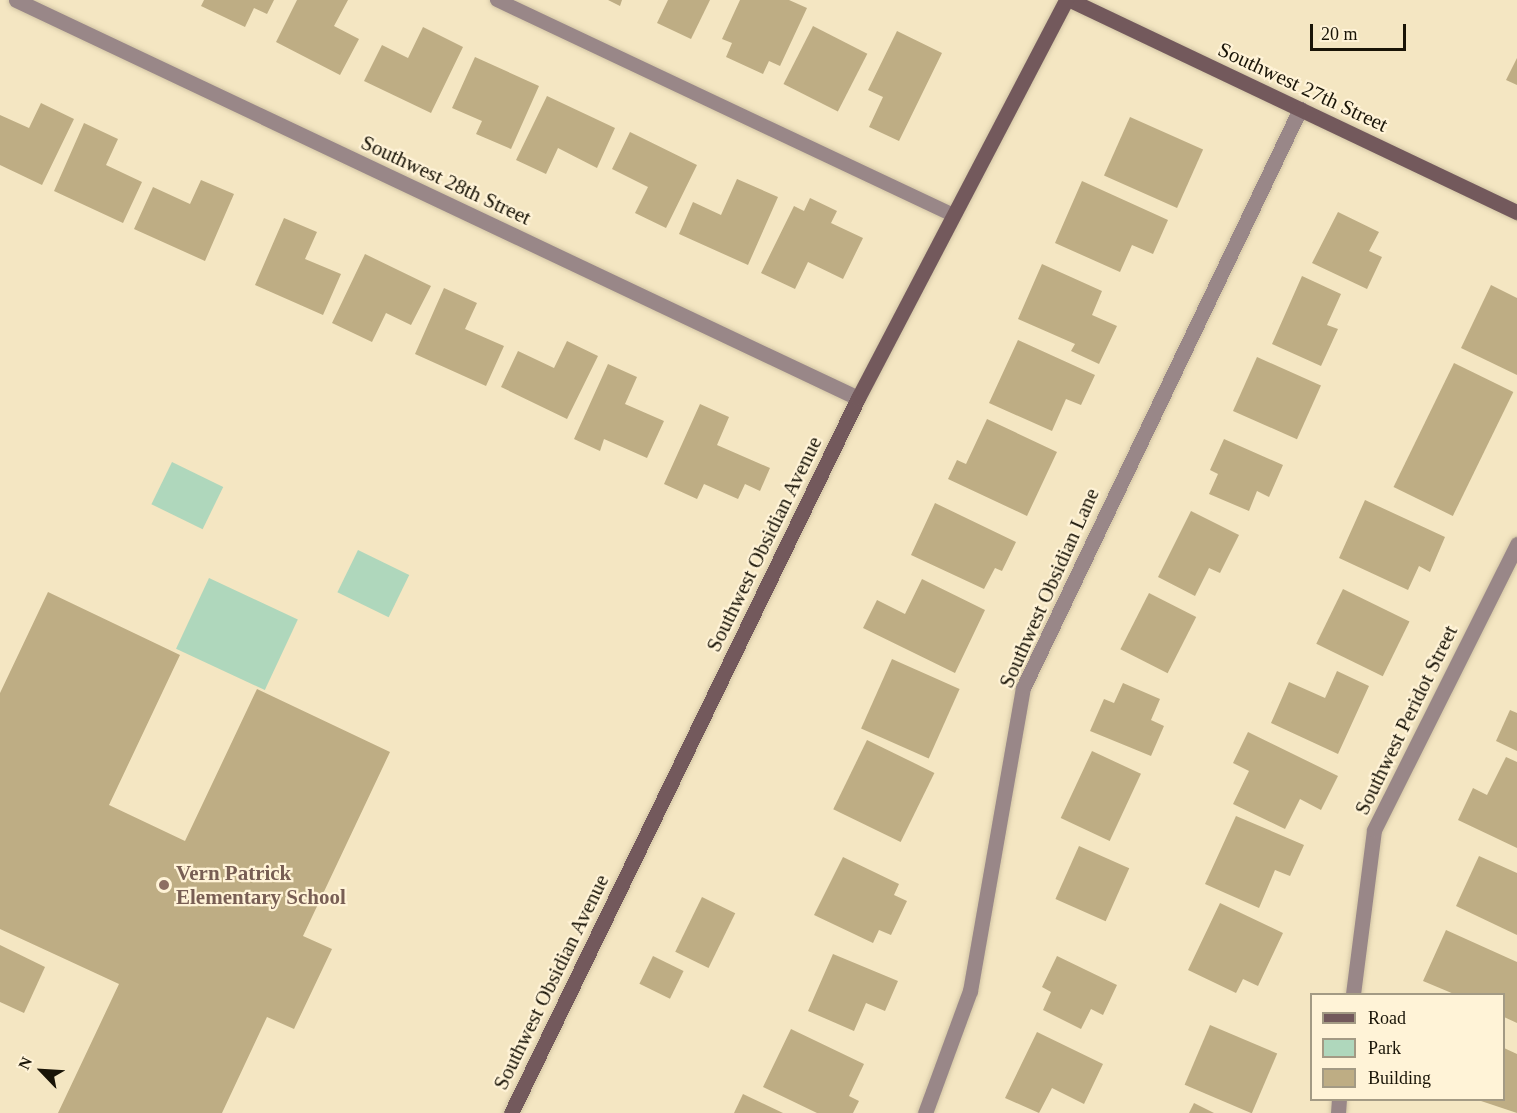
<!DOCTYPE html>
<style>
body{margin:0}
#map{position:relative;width:1517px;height:1113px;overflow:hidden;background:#f4e6c2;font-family:Georgia,serif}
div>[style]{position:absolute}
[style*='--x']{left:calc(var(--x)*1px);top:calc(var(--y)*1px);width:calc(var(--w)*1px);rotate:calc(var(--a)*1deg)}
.green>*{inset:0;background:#afd7bc;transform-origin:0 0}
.building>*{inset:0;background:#bead84;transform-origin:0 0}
.roads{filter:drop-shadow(0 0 2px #d1c4a4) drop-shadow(0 0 2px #d1c4a4)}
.lane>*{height:14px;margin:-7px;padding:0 7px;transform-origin:7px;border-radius:7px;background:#998788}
.street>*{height:15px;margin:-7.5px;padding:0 7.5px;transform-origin:7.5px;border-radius:7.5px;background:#998788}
.secondary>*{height:15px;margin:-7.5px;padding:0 7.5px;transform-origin:7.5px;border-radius:7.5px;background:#73595c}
.dots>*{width:16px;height:16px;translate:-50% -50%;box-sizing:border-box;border:3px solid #fff3d7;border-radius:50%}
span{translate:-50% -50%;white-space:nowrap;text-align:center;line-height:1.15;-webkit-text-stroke:4.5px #fff3d7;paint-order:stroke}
.street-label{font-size:21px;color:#191407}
.education-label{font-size:21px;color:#785e54;font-weight:700}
.left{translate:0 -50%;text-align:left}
.legend{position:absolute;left:1310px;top:993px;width:195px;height:108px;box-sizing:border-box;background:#fff3d7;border:2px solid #a39a84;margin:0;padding:8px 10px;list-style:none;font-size:18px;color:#191407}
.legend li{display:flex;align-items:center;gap:12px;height:30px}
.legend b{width:30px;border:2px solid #a39a84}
.north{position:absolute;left:12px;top:1041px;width:60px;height:60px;-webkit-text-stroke:4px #fff3d7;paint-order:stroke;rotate:295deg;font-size:16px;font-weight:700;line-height:24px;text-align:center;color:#191407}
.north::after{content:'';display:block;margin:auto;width:21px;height:27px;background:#191407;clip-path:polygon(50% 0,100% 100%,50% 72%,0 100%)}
.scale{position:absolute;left:1310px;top:24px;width:96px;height:27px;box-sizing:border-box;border:3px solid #191407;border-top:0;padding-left:8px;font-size:18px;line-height:21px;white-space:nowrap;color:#191407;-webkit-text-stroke:4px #fff3d7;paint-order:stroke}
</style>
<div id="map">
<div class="green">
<div style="left:172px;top:462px;width:57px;height:47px;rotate:26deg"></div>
<div style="left:358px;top:550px;width:57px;height:47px;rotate:26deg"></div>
<div style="left:209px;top:578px;width:98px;height:78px;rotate:25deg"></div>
</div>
<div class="building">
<div style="clip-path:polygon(204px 0,274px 0,267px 14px,254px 8px,245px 27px,201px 6px)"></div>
<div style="clip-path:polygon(297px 0,348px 0,334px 26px,359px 39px,340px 75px,276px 42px)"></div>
<div style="clip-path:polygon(608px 0,622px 0,620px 6px)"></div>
<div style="clip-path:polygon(668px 0,710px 0,691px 39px,657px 23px)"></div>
<div style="clip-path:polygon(740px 0,789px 0,807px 8px,780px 66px,769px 61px,763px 74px,726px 57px,732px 43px,722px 39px)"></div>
<div style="left:813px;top:26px;width:61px;height:65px;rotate:27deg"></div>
<div style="clip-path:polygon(423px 27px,463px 47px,431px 113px,364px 81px,382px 45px,408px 58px)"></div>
<div style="clip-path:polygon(897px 31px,942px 53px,899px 141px,869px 127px,883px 97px,868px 90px)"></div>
<div style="clip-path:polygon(475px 57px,539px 86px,511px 149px,476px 134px,482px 121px,452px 108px)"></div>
<div style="clip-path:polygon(1517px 58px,1517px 85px,1506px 80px)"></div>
<div style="clip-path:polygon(547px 96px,615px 128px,597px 168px,558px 148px,546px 174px,516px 160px)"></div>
<div style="clip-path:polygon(41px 103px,74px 119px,42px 185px,0 165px,0 115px,29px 128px)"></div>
<div style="left:1130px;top:117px;width:80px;height:64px;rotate:24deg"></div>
<div style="clip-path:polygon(84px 123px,118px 139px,106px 165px,142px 182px,123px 223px,54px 191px)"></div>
<div style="clip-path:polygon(630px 132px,697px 165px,666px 228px,635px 213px,648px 187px,612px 169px)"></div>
<div style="clip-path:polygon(737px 179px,778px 197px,748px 265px,679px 234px,693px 202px,721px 215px)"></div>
<div style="clip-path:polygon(201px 180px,234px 194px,205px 261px,134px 229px,153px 187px,190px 204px)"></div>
<div style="clip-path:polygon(1082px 181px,1168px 220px,1153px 254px,1132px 245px,1120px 272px,1055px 243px)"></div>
<div style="clip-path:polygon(810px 198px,837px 211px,831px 223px,863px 238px,843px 279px,808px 262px,795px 289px,761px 273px,794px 206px,804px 211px)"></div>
<div style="clip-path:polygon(1338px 212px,1379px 232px,1369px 251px,1382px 257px,1367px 289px,1312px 263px)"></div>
<div style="clip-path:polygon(284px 218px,317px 232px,305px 259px,341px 274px,323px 315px,255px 285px)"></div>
<div style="clip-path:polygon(365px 254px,431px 286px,411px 325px,386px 313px,372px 342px,332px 323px)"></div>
<div style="clip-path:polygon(1042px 264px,1102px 291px,1092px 315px,1117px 326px,1099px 364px,1071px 351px,1075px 344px,1018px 319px)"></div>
<div style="clip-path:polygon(1302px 276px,1341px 294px,1327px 325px,1338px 329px,1321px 366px,1272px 344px)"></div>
<div style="clip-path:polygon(1491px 285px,1517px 298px,1517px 375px,1461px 348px)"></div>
<div style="clip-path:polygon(444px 288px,477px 303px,465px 329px,504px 346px,486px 386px,415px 354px)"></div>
<div style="clip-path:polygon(1018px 340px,1095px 375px,1081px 405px,1066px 399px,1052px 431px,989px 403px)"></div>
<div style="clip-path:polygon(567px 341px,598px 356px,567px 419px,501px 387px,518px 351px,554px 368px)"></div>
<div style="left:1257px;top:357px;width:70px;height:59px;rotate:24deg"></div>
<div style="left:1454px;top:363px;width:66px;height:138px;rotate:26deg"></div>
<div style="clip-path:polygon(608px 364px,637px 377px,625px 404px,664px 421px,647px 458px,604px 439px,600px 451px,574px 439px)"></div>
<div style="clip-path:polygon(700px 404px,729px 417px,717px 445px,770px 468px,760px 491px,745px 484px,738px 499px,704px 484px,697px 499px,664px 484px)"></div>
<div style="clip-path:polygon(987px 419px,1057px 452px,1027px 516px,948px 479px,957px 460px,966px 464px)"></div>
<div style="clip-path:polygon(1224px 439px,1283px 465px,1269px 497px,1257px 491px,1249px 511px,1209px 494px,1218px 474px,1210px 470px)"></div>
<div style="clip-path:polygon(1365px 500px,1445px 537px,1430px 572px,1419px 566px,1408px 590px,1339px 558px)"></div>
<div style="clip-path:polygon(935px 503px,1016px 542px,1002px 571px,995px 568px,984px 589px,911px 555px)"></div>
<div style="clip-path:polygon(1191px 511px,1239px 535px,1220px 573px,1209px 568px,1195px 596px,1158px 577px)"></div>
<div style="clip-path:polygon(922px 579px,985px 610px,955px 673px,863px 628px,877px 600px,905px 614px)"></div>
<div style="left:1343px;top:589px;width:74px;height:61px;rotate:26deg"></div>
<div style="clip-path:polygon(48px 592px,180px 655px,109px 805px,185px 841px,257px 689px,390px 752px,303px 936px,332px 949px,294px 1029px,267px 1017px,222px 1113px,58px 1113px,119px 984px,0 929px,0 693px)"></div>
<div style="left:1149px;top:593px;width:53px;height:63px;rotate:27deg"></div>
<div style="left:892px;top:659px;width:74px;height:76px;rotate:24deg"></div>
<div style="clip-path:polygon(1337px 671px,1369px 686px,1338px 754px,1271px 723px,1289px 682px,1325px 698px)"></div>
<div style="clip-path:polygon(1123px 683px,1160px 699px,1151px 720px,1164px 726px,1151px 756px,1090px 731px,1104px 699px,1114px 703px)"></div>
<div style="clip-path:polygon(1510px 710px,1517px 713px,1517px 751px,1496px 741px)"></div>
<div style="clip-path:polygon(1248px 732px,1338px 776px,1321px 810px,1300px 799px,1285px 829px,1233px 804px,1249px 771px,1233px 763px)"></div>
<div style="left:867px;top:740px;width:75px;height:77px;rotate:26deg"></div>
<div style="left:1092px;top:751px;width:54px;height:74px;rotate:25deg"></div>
<div style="clip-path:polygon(1506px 757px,1517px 762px,1517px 848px,1458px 820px,1473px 788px,1487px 795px)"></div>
<div style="clip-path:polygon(1236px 816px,1304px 845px,1290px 876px,1275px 870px,1259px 908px,1205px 884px)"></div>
<div style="left:1079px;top:846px;width:55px;height:58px;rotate:24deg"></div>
<div style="clip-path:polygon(1479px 856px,1517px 873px,1517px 935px,1456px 906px)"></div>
<div style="clip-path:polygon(843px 857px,899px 884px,894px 895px,907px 901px,891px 935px,879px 930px,873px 943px,814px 915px)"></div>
<div style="left:702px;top:897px;width:37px;height:61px;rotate:26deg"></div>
<div style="clip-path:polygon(1220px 903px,1283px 933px,1258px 986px,1243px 979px,1236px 993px,1188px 970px)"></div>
<div style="clip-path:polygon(1446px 930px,1517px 962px,1517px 1023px,1504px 1017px,1504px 994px,1454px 994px,1423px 981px)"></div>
<div style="clip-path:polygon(0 945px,45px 967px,24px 1013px,0 1002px)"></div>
<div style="clip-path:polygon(833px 954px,898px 981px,885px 1011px,866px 1003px,854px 1031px,808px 1011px)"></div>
<div style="left:653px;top:956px;width:34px;height:31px;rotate:26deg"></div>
<div style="clip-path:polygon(1057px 956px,1117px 985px,1103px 1015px,1091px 1009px,1081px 1029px,1043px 1010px,1051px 992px,1042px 987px)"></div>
<div style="left:1210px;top:1025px;width:73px;height:65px;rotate:23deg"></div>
<div style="clip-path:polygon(791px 1029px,864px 1064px,849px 1096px,859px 1101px,853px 1113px,817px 1113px,763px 1087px)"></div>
<div style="clip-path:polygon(1037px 1032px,1103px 1064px,1084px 1104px,1052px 1088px,1039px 1113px,1005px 1098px)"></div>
<div style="clip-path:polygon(1504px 1048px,1517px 1054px,1517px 1113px,1478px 1100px,1504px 1100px)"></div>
<div style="clip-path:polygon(743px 1094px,783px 1113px,734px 1113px)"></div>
<div style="clip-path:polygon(1194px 1103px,1214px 1113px,1189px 1113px)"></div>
</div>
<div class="roads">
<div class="lane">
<div style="--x:497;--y:0;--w:504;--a:25.24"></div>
</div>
<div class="street">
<div style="--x:16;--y:0;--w:931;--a:25.3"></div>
<div style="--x:1353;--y:994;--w:165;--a:-82.7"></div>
<div style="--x:1374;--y:830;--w:320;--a:-63.4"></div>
<div style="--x:925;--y:1113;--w:130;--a:-69.8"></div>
<div style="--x:970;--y:991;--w:308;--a:-80.1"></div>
<div style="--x:1023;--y:688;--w:642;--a:-64.43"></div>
<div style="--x:1338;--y:1113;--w:13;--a:-86"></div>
</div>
<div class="secondary">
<div style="--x:1070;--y:0;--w:495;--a:25.4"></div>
<div style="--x:511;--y:1113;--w:795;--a:-64.11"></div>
<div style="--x:858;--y:398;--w:449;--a:-62.4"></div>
</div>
</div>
<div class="dots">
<div style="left:164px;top:885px;background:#8d6e63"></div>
</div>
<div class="street-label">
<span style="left:1303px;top:87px;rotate:25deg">Southwest 27th Street</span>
<span style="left:446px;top:180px;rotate:25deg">Southwest 28th Street</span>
<span style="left:764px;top:544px;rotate:-64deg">Southwest Obsidian Avenue</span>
<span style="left:1049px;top:588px;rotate:-66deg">Southwest Obsidian Lane</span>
<span style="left:1406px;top:720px;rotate:-64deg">Southwest Peridot Street</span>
<span style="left:551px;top:982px;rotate:-64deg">Southwest Obsidian Avenue</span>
</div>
<div class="education-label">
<span class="left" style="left:176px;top:885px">Vern Patrick<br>Elementary School</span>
</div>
<ul class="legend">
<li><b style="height:8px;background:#73595c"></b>Road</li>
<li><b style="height:16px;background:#afd7bc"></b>Park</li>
<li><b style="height:16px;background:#bead84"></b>Building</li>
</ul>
<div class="north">N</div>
<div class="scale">20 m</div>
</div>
